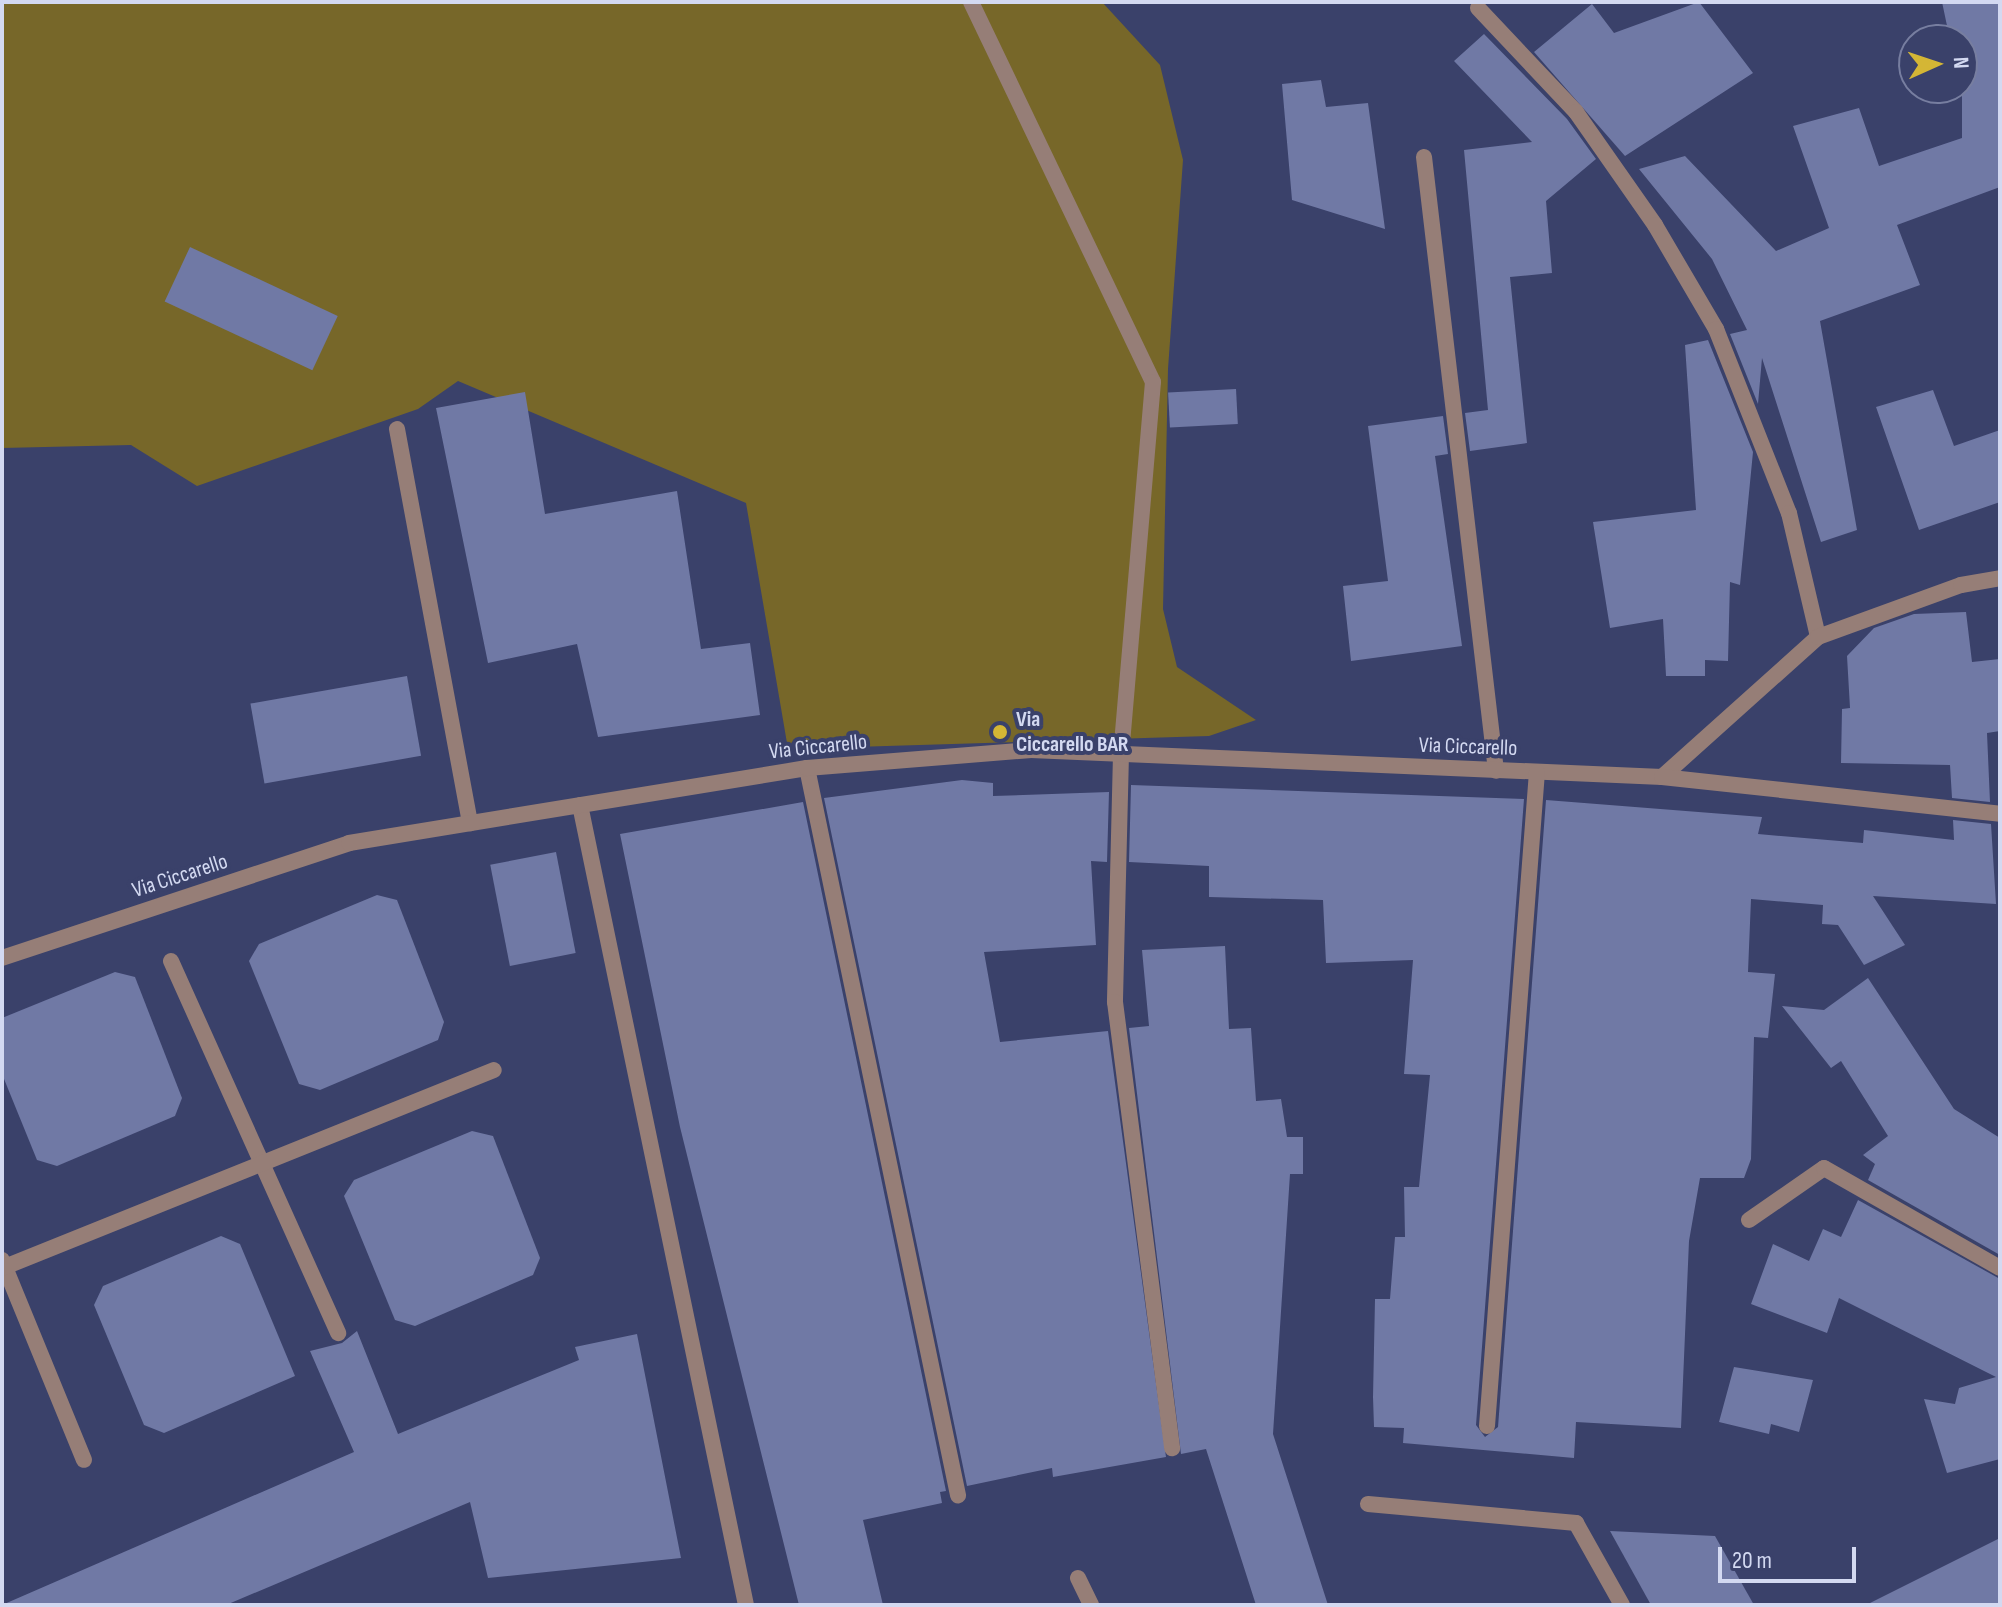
<!DOCTYPE html>
<style>
body{margin:0}
#map{position:relative;width:2002px;height:1607px;overflow:hidden;background:#3a416a;font-family:"Sofia Sans Condensed",sans-serif}
div>[style]{position:absolute}
[style*='--x']{left:calc(var(--x)*1px);top:calc(var(--y)*1px);width:calc(var(--w)*1px);rotate:calc(var(--a)*1deg)}
.green>*{inset:0;background:#776729}
.building>*{inset:0;background:#7079a5;transform-origin:0 0}
.service>*{height:16px;margin:-8px;padding:0 8px;transform-origin:8px;border-radius:8px;background:#967e77}
.minor>*{height:16px;margin:-8px;padding:0 8px;transform-origin:8px;border-radius:8px;background:#967e77}
.dots>*{width:22px;height:22px;translate:-50% -50%;box-sizing:border-box;border:4px solid #3a416a;border-radius:50%}
span{translate:-50% -50%;white-space:nowrap;text-align:center;line-height:1.15;-webkit-text-stroke:8px #3a416a;paint-order:stroke}
.poi-label{font-size:22px;color:#d3d9f1;font-weight:700}
.left{translate:0 -50%;text-align:left}
.street-label{font-size:22px;color:#d3d9f1}
.frame{position:absolute;inset:0;border:4px solid #d3d9f1;pointer-events:none}
.north{position:absolute;left:1898px;top:24px;width:80px;height:80px;box-sizing:border-box;background:#3a416a;border:2px solid #777ea0;border-radius:50%;rotate:87deg;font-size:22px;font-weight:700;line-height:32px;text-align:center;color:#d3d9f1}
.north::after{content:'';display:block;margin:auto;width:28px;height:36px;background:#d4b635;clip-path:polygon(50% 0,100% 100%,50% 72%,0 100%)}
.scale{position:absolute;left:1718px;top:1547px;width:138px;height:36px;box-sizing:border-box;border:4px solid #d3d9f1;border-top:0;padding-left:10px;font-size:24px;line-height:28px;white-space:nowrap;color:#d3d9f1;-webkit-text-stroke:6px #3a416a;paint-order:stroke}
</style>
<div id="map">
<div class="green">
<div style="clip-path:polygon(2px 2px,1102px 2px,1160px 65px,1183px 160px,1168px 369px,1163px 609px,1177px 667px,1256px 720px,1209px 736px,788px 749px,746px 503px,458px 381px,418px 409px,197px 486px,131px 445px,2px 448px)"></div>
</div>
<div class="building">
<div style="clip-path:polygon(1699px 2px,1753px 73px,1625px 156px,1534px 52px,1592px 4px,1614px 33px)"></div>
<div style="clip-path:polygon(1942px 2px,2000px 2px,2000px 187px,1897px 225px,1920px 285px,1820px 321px,1857px 530px,1821px 542px,1762px 358px,1758px 404px,1730px 334px,1747px 330px,1712px 259px,1639px 169px,1685px 156px,1776px 251px,1829px 228px,1793px 126px,1859px 108px,1879px 166px,1962px 138px,1962px 40px,1950px 40px)"></div>
<div style="clip-path:polygon(1484px 34px,1567px 119px,1596px 159px,1546px 201px,1552px 273px,1510px 277px,1527px 443px,1470px 451px,1465px 413px,1488px 410px,1464px 150px,1532px 142px,1454px 61px)"></div>
<div style="clip-path:polygon(1321px 80px,1326px 107px,1368px 103px,1385px 229px,1292px 200px,1282px 84px)"></div>
<div style="left:190px;top:247px;width:163px;height:60px;rotate:25deg"></div>
<div style="clip-path:polygon(1708px 340px,1753px 452px,1740px 585px,1730px 582px,1728px 661px,1705px 660px,1705px 676px,1666px 676px,1663px 619px,1610px 628px,1593px 522px,1696px 510px,1685px 345px)"></div>
<div style="left:1236px;top:389px;width:35px;height:68px;rotate:87deg"></div>
<div style="clip-path:polygon(1933px 390px,1954px 446px,2000px 430px,2000px 502px,1919px 530px,1876px 407px)"></div>
<div style="clip-path:polygon(525px 392px,545px 514px,677px 491px,701px 649px,750px 643px,760px 715px,598px 737px,577px 644px,488px 663px,436px 408px)"></div>
<div style="clip-path:polygon(1443px 416px,1448px 454px,1435px 456px,1462px 646px,1351px 661px,1343px 586px,1388px 581px,1368px 426px)"></div>
<div style="clip-path:polygon(1966px 612px,1972px 662px,2000px 659px,2000px 731px,1987px 733px,1990px 802px,1952px 798px,1950px 765px,1841px 763px,1842px 709px,1850px 708px,1847px 656px,1874px 628px,1914px 614px)"></div>
<div style="left:407px;top:676px;width:81px;height:159px;rotate:80deg"></div>
<div style="clip-path:polygon(962px 780px,993px 783px,993px 796px,1109px 792px,1107px 862px,1091px 861px,1096px 945px,984px 952px,1000px 1042px,1108px 1031px,1166px 1457px,1053px 1477px,1052px 1468px,967px 1486px,824px 798px)"></div>
<div style="clip-path:polygon(1131px 785px,1524px 799px,1476px 1425px,1485px 1437px,1498px 1427px,1546px 800px,1762px 817px,1758px 834px,1863px 843px,1864px 830px,1954px 840px,1953px 820px,1991px 824px,1996px 904px,1873px 896px,1905px 945px,1864px 965px,1838px 925px,1822px 924px,1823px 905px,1751px 899px,1748px 972px,1775px 974px,1768px 1038px,1754px 1037px,1751px 1159px,1744px 1178px,1700px 1178px,1689px 1241px,1681px 1428px,1576px 1422px,1574px 1458px,1403px 1443px,1404px 1428px,1374px 1427px,1373px 1397px,1375px 1299px,1390px 1299px,1395px 1237px,1405px 1237px,1404px 1187px,1419px 1187px,1430px 1075px,1404px 1074px,1413px 960px,1326px 963px,1323px 900px,1209px 897px,1209px 866px,1129px 862px)"></div>
<div style="clip-path:polygon(803px 802px,946px 1491px,940px 1492px,942px 1503px,863px 1520px,883px 1605px,799px 1605px,680px 1127px,620px 834px)"></div>
<div style="left:556px;top:852px;width:103px;height:67px;rotate:79deg"></div>
<div style="clip-path:polygon(377px 895px,397px 900px,444px 1022px,438px 1040px,320px 1090px,299px 1084px,249px 961px,259px 944px)"></div>
<div style="clip-path:polygon(1225px 946px,1229px 1029px,1251px 1028px,1256px 1101px,1281px 1099px,1287px 1137px,1303px 1137px,1303px 1174px,1290px 1174px,1273px 1434px,1328px 1605px,1256px 1605px,1206px 1449px,1181px 1454px,1129px 1028px,1149px 1026px,1142px 950px)"></div>
<div style="clip-path:polygon(115px 972px,135px 977px,182px 1098px,175px 1116px,57px 1166px,37px 1160px,2px 1074px,2px 1018px)"></div>
<div style="clip-path:polygon(1868px 978px,1954px 1109px,2000px 1138px,2000px 1255px,1868px 1180px,1875px 1164px,1863px 1155px,1888px 1136px,1841px 1061px,1831px 1068px,1782px 1006px,1824px 1010px)"></div>
<div style="clip-path:polygon(472px 1131px,493px 1136px,540px 1258px,533px 1275px,415px 1326px,395px 1320px,344px 1196px,354px 1180px)"></div>
<div style="clip-path:polygon(1858px 1200px,2000px 1279px,2000px 1459px,1947px 1473px,1924px 1399px,1955px 1404px,1959px 1388px,1996px 1377px,1839px 1298px,1827px 1333px,1751px 1304px,1773px 1244px,1809px 1261px,1823px 1229px,1841px 1237px)"></div>
<div style="clip-path:polygon(221px 1236px,240px 1244px,295px 1376px,164px 1433px,144px 1425px,94px 1305px,103px 1286px)"></div>
<div style="clip-path:polygon(357px 1331px,398px 1434px,579px 1360px,575px 1347px,637px 1334px,681px 1558px,488px 1578px,470px 1502px,226px 1605px,2px 1605px,354px 1452px,310px 1351px,342px 1343px)"></div>
<div style="clip-path:polygon(1734px 1367px,1813px 1380px,1799px 1432px,1771px 1424px,1769px 1434px,1719px 1422px)"></div>
<div style="clip-path:polygon(1610px 1531px,1715px 1536px,1754px 1605px,1651px 1605px)"></div>
<div style="clip-path:polygon(2000px 1538px,2000px 1605px,1866px 1605px)"></div>
</div>
<div class="service">
<div style="--x:971;--y:2;--w:421;--a:64.4"></div>
<div style="--x:1153;--y:382;--w:373;--a:94.9"></div>
<div style="--x:1424;--y:157;--w:618;--a:83.31"></div>
</div>
<div class="minor">
<div style="--x:1478;--y:8;--w:143;--a:46.7"></div>
<div style="--x:1576;--y:112;--w:138;--a:55"></div>
<div style="--x:1655;--y:225;--w:121;--a:59.6"></div>
<div style="--x:1716;--y:329;--w:198;--a:68.4"></div>
<div style="--x:1789;--y:513;--w:127;--a:76.8"></div>
<div style="--x:397;--y:429;--w:401;--a:79.5"></div>
<div style="--x:1121;--y:754;--w:248;--a:91.4"></div>
<div style="--x:1115;--y:1002;--w:450;--a:82.7"></div>
<div style="--x:807;--y:768;--w:743;--a:78.27"></div>
<div style="--x:1662;--y:777;--w:210;--a:-41.9"></div>
<div style="--x:1818;--y:637;--w:152;--a:-20"></div>
<div style="--x:1961;--y:585;--w:40;--a:-10"></div>
<div style="--x:580;--y:805;--w:817;--a:78.28"></div>
<div style="--x:2;--y:958;--w:366;--a:-18.3"></div>
<div style="--x:349;--y:843;--w:464;--a:-9.3"></div>
<div style="--x:807;--y:768;--w:225;--a:-4.6"></div>
<div style="--x:1031;--y:750;--w:632;--a:2.45"></div>
<div style="--x:1662;--y:777;--w:340;--a:6.2"></div>
<div style="--x:171;--y:961;--w:408;--a:65.8"></div>
<div style="--x:1749;--y:1220;--w:91;--a:-34.7"></div>
<div style="--x:1824;--y:1168;--w:202;--a:29.6"></div>
<div style="--x:2;--y:1260;--w:216;--a:67.7"></div>
<div style="--x:2;--y:1268;--w:530;--a:-21.92"></div>
<div style="--x:1487;--y:1426;--w:656;--a:-85.63"></div>
<div style="--x:1368;--y:1504;--w:209;--a:5.2"></div>
<div style="--x:1576;--y:1523;--w:94;--a:60.7"></div>
<div style="--x:1078;--y:1578;--w:30;--a:64"></div>
</div>
<div class="dots">
<div style="left:1000px;top:732px;background:#d4b635"></div>
</div>
<div class="poi-label">
<span class="left" style="left:1016px;top:732px">Via<br>Ciccarello BAR</span>
</div>
<div class="street-label">
<span style="left:818px;top:747px;rotate:-6deg">Via Ciccarello</span>
<span style="left:1468px;top:747px;rotate:2deg">Via Ciccarello</span>
<span style="left:180px;top:876px;rotate:-18deg">Via Ciccarello</span>
</div>
<div class="frame"></div>
<div class="north">N</div>
<div class="scale">20 m</div>
</div>
